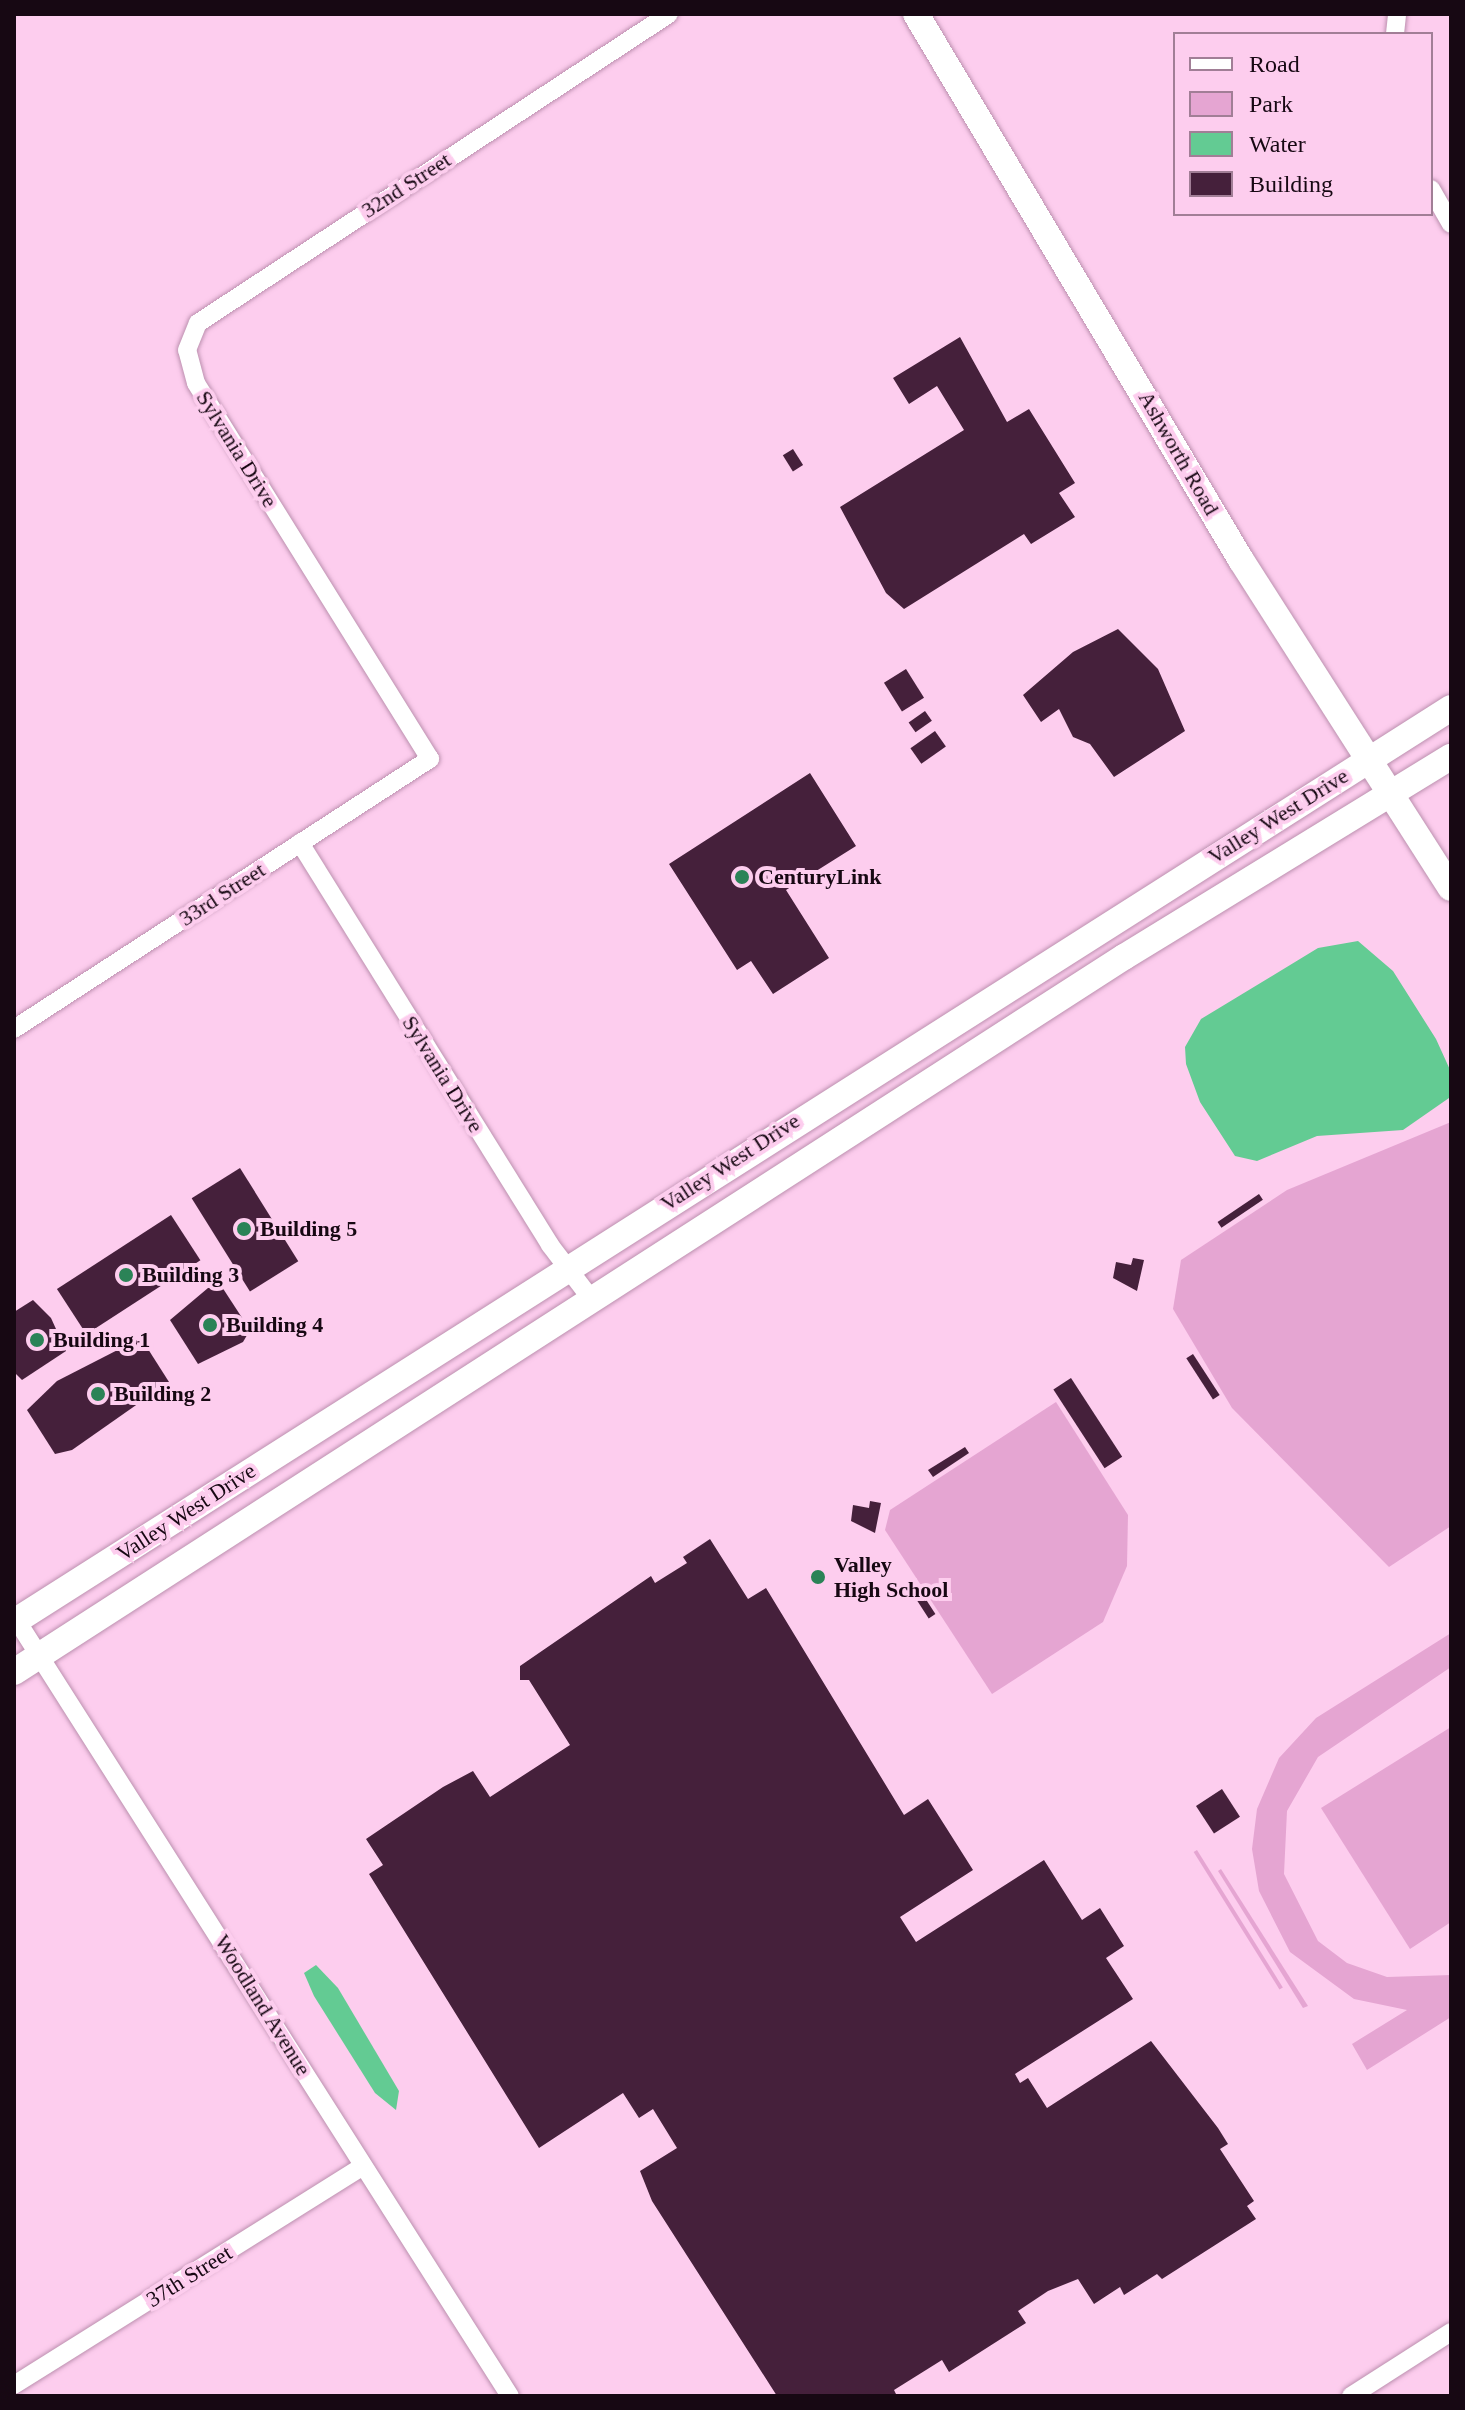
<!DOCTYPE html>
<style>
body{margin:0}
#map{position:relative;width:1465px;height:2410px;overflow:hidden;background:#fdcdee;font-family:Georgia,serif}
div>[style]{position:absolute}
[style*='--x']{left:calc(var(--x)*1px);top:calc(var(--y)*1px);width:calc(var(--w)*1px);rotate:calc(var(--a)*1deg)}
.green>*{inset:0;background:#e5a5d2;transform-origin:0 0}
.water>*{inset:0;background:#63cb93}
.building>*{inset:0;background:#45203b;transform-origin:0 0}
.roads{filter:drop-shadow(0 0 2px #bc90af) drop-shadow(0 0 2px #bc90af)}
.street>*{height:18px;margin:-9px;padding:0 9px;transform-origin:9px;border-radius:9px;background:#fff}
.secondary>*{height:26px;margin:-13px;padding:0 13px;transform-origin:13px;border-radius:13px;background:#fff}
.dots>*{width:22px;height:22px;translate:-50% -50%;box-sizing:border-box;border:4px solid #fdcdee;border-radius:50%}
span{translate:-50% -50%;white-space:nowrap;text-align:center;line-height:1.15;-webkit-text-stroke:8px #fdcdee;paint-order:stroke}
.street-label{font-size:22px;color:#170813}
.poi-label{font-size:22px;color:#170813;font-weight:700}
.left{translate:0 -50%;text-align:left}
.frame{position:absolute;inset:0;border:16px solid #170813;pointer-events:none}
.legend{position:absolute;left:1173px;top:32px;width:260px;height:184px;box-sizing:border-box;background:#fdcdee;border:2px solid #a17e96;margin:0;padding:10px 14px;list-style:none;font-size:24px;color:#170813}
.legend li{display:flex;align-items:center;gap:16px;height:40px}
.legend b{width:40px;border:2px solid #a17e96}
</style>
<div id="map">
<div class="green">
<div style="clip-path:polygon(1451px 1122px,1451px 1526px,1389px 1567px,1232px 1408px,1173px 1309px,1181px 1260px,1287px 1190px)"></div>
<div style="clip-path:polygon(1056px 1402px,1128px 1515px,1127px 1566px,1103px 1622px,992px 1694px,885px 1530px,890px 1510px)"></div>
<div style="clip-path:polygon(1451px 1633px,1451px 1667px,1318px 1757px,1287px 1811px,1284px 1874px,1318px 1941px,1347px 1963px,1387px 1977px,1451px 1975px,1451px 2017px,1367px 2070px,1352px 2044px,1407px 2010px,1354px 1999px,1290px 1952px,1259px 1891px,1252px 1849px,1257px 1809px,1279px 1758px,1316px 1718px)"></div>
<div style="clip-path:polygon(1451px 1727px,1451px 1922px,1410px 1949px,1321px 1808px)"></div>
<div style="left:1197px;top:1850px;width:162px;height:4px;rotate:58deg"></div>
<div style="clip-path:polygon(1221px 1869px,1308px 2006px,1303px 2008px,1218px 1871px)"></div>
</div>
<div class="water">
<div style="clip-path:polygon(1358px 941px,1393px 971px,1436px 1039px,1451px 1072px,1449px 1098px,1403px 1130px,1317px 1136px,1257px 1161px,1235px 1156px,1200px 1102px,1186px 1064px,1185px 1047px,1201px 1019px,1318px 948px)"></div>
<div style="clip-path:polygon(316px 1965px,338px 1988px,399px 2091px,396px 2110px,375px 2093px,314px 1996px,304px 1973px)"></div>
</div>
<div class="building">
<div style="clip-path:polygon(960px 337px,1007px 422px,1029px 409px,1075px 483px,1059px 493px,1075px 517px,1031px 544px,1024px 534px,904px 609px,886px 593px,840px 507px,964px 430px,937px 386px,909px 404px,893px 378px)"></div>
<div style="left:793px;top:449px;width:19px;height:12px;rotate:58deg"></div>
<div style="clip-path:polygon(1118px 629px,1158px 669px,1185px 731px,1114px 777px,1090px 744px,1073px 737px,1059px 709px,1041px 722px,1023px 695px,1073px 652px)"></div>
<div style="left:906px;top:669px;width:34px;height:26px;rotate:58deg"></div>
<div style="left:925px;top:711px;width:12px;height:20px;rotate:55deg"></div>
<div style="left:935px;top:731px;width:19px;height:30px;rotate:55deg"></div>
<div style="clip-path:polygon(810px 773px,856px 846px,786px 890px,829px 958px,773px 994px,751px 961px,737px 970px,669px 864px)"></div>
<div style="left:240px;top:1168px;width:110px;height:57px;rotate:58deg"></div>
<div style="left:1259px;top:1194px;width:7px;height:50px;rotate:56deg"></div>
<div style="left:171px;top:1215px;width:54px;height:136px;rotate:57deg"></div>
<div style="clip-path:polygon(1133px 1258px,1144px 1260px,1137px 1291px,1113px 1278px,1116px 1262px,1131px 1265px)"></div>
<div style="clip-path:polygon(222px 1287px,250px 1330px,243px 1342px,198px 1364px,170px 1320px,208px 1288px)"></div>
<div style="clip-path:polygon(33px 1300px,51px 1318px,66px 1351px,22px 1380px,14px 1372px,14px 1312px)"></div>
<div style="clip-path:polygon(141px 1338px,169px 1382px,72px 1450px,55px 1454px,27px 1410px,57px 1381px)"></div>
<div style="left:1193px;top:1354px;width:49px;height:8px;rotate:57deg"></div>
<div style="left:1071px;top:1378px;width:94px;height:21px;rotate:57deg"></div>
<div style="clip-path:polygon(965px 1447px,969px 1453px,933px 1477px,928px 1470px)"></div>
<div style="clip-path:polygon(870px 1501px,881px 1503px,875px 1533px,851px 1521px,853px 1505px,869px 1508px)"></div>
<div style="clip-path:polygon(710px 1539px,748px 1599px,766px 1588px,904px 1815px,928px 1799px,973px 1870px,900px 1917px,916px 1942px,1044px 1860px,1082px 1920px,1100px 1908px,1124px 1946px,1106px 1958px,1133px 1999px,1015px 2074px,1020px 2083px,1028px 2078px,1047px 2108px,1151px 2041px,1218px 2128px,1228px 2144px,1220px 2149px,1254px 2201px,1247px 2206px,1256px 2219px,1162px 2279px,1157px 2274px,1124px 2295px,1120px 2287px,1094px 2304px,1078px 2279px,1048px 2291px,1018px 2311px,1026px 2323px,949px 2372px,942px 2360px,894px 2390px,897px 2396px,777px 2396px,652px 2201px,640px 2171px,677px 2148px,653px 2109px,639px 2118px,623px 2093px,539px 2148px,369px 1874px,383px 1865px,366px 1839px,443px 1787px,473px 1771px,490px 1797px,570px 1745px,529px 1680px,520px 1680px,520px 1666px,651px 1576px,655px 1583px,687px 1563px,683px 1557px)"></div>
<div style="left:912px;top:1578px;width:43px;height:8px;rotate:57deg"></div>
<div style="left:1222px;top:1789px;width:33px;height:31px;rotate:57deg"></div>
</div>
<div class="roads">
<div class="street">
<div style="--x:1395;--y:34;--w:20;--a:-84"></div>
<div style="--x:1431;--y:189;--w:40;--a:60.3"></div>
<div style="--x:300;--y:843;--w:473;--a:58.1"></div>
<div style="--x:550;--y:1245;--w:69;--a:52.6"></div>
<div style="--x:14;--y:1029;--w:496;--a:-33"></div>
<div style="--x:430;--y:759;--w:443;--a:-121.9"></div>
<div style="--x:196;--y:383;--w:34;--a:-105"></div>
<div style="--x:187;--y:350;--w:29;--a:-68"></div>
<div style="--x:198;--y:323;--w:563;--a:-33.27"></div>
<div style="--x:14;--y:1616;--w:924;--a:57.55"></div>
<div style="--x:14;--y:2385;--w:412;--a:-32.1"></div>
<div style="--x:1351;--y:2396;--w:119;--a:-32.6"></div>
</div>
<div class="secondary">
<div style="--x:916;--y:14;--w:635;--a:59.24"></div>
<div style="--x:1241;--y:560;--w:389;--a:57.4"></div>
<div style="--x:14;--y:1622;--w:1703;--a:-32.46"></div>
<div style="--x:14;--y:1672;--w:1320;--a:-32.79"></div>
<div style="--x:1124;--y:957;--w:383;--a:-31.5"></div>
</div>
</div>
<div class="dots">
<div style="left:742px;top:877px;background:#2b8357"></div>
<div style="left:244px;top:1229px;background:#2b8357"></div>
<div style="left:126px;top:1275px;background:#2b8357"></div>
<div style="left:210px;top:1325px;background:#2b8357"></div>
<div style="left:37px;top:1340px;background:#2b8357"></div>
<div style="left:98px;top:1394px;background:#2b8357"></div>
<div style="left:818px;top:1577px;background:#2b8357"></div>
</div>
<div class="street-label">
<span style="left:406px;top:185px;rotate:-33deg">32nd Street</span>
<span style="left:237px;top:449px;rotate:58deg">Sylvania Drive</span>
<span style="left:1179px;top:453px;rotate:60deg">Ashworth Road</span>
<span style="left:1278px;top:816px;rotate:-32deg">Valley West Drive</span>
<span style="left:222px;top:894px;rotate:-33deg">33rd Street</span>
<span style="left:443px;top:1074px;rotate:58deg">Sylvania Drive</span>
<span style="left:730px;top:1162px;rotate:-33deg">Valley West Drive</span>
<span style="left:186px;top:1512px;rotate:-33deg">Valley West Drive</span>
<span style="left:263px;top:2005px;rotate:58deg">Woodland Avenue</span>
<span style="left:189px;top:2276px;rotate:-32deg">37th Street</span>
</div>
<div class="poi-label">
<span class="left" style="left:758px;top:877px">CenturyLink</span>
<span class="left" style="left:260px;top:1229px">Building 5</span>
<span class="left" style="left:142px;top:1275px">Building 3</span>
<span class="left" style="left:226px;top:1325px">Building 4</span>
<span class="left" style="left:53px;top:1340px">Building 1</span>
<span class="left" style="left:114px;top:1394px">Building 2</span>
<span class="left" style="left:834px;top:1577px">Valley<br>High School</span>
</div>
<div class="frame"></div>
<ul class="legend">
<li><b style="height:10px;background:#fff"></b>Road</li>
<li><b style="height:22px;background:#e5a5d2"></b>Park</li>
<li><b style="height:22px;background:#63cb93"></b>Water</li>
<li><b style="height:22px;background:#45203b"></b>Building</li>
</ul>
</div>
